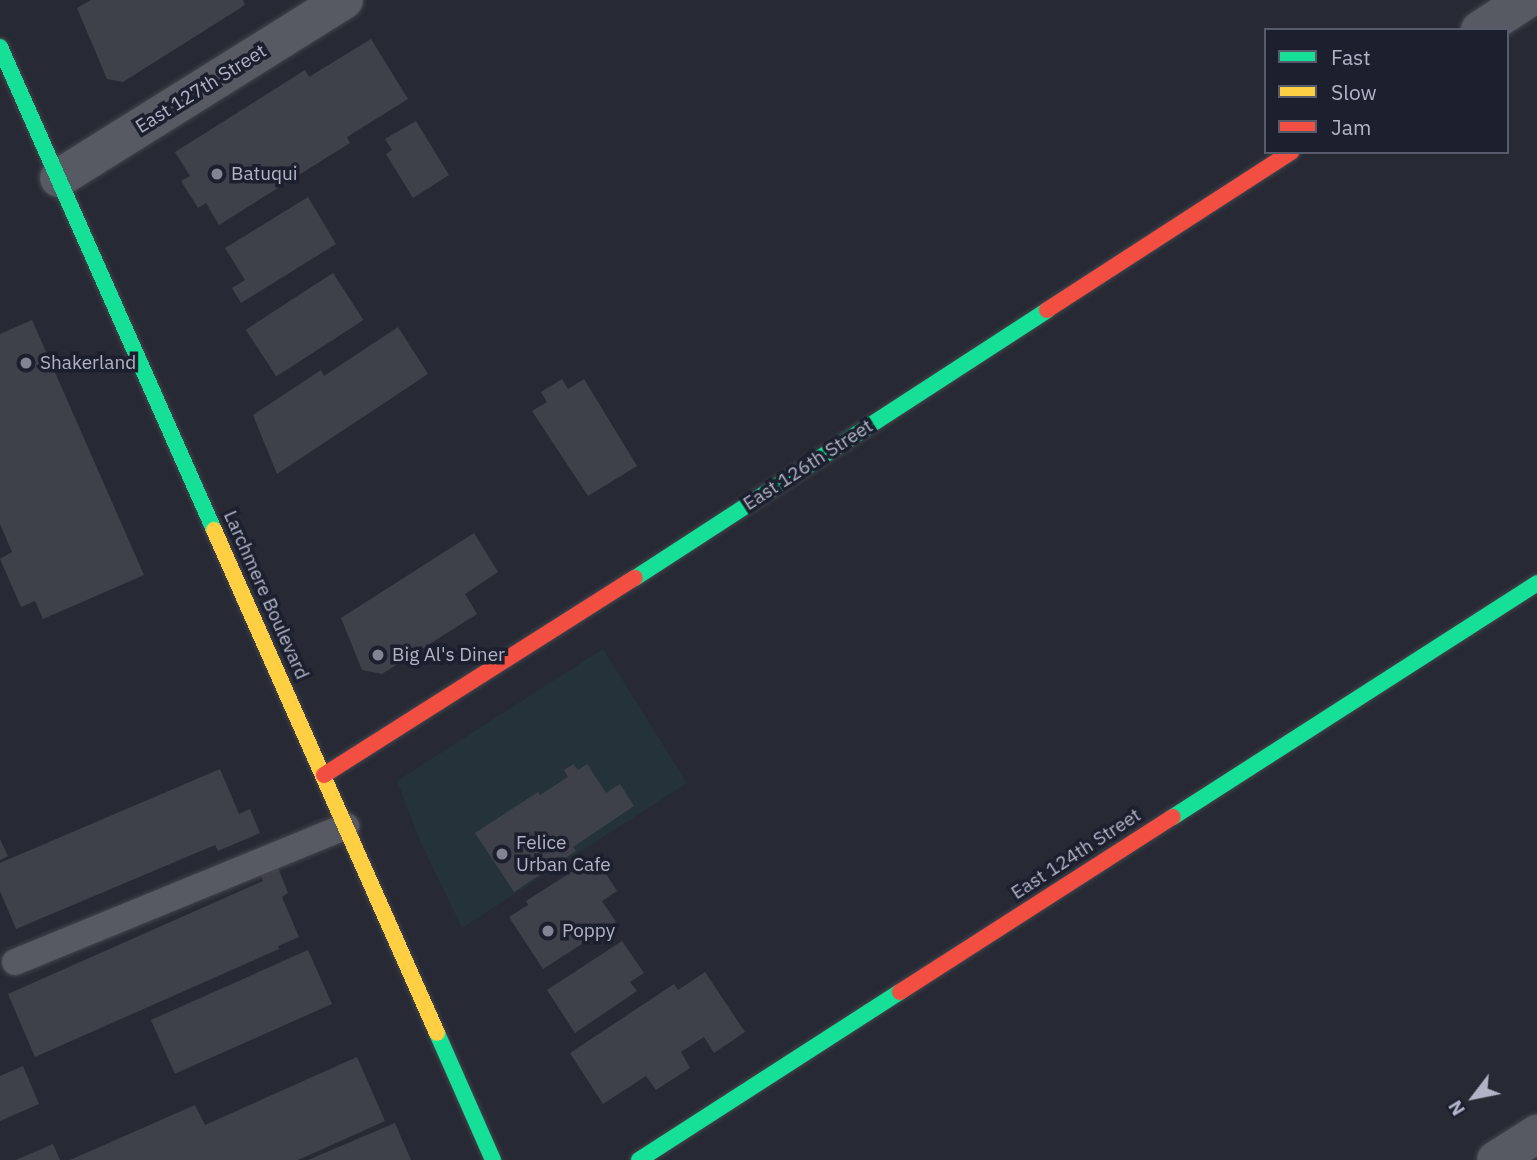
<!DOCTYPE html>
<style>
body{margin:0}
#map{position:relative;width:1537px;height:1160px;overflow:hidden;background:#272a34;font-family:"IBM Plex Sans",sans-serif}
div>[style]{position:absolute}
[style*='--x']{left:calc(var(--x)*1px);top:calc(var(--y)*1px);width:calc(var(--w)*1px);rotate:calc(var(--a)*1deg)}
.green>*{inset:0;background:#243239}
.building>*{inset:0;background:#3f414a;transform-origin:0 0}
.roads{filter:drop-shadow(0 0 2px #43454d) drop-shadow(0 0 2px #43454d)}
.lane>*{height:26px;margin:-13px;padding:0 13px;transform-origin:13px;border-radius:13px;background:#575963}
.street>*{height:38px;margin:-19px;padding:0 19px;transform-origin:19px;border-radius:19px;background:#575963}
.fast>*{height:16px;margin:-8px;padding:0 8px;transform-origin:8px;border-radius:8px;background:#16e098}
.slow>*{height:16px;margin:-8px;padding:0 8px;transform-origin:8px;border-radius:8px;background:#ffcf43}
.jam>*{height:16px;margin:-8px;padding:0 8px;transform-origin:8px;border-radius:8px;background:#f24e42}
.dots>*{width:19px;height:19px;translate:-50% -50%;box-sizing:border-box;border:4px solid #1b1f2e;border-radius:50%}
span{translate:-50% -50%;white-space:nowrap;text-align:center;line-height:1.15;-webkit-text-stroke:7px #1b1f2e;paint-order:stroke}
.street-label{font-size:19px;color:#b1b4c6}
.poi-label{font-size:19px;color:#b1b4c6}
.left{translate:0 -50%;text-align:left}
.legend{position:absolute;left:1264px;top:28px;width:245px;height:126px;box-sizing:border-box;background:#1b1f2e;border:2px solid #575b6b;margin:0;padding:9px 12px;list-style:none;font-size:21px;color:#b1b4c6}
.legend li{display:flex;align-items:center;gap:14px;height:35px}
.legend b{width:35px;border:2px solid #575b6b}
.north{position:absolute;left:1439px;top:1062px;width:70px;height:70px;-webkit-text-stroke:5px #1b1f2e;paint-order:stroke;rotate:238deg;font-size:19px;font-weight:700;line-height:28px;text-align:center;color:#b1b4c6}
.north::after{content:'';display:block;margin:auto;width:24px;height:32px;background:#b1b4c6;clip-path:polygon(50% 0,100% 100%,50% 72%,0 100%)}
</style>
<div id="map">
<div class="green">
<div style="clip-path:polygon(603px 649px,687px 783px,462px 928px,421px 843px,397px 781px)"></div>
</div>
<div class="building">
<div style="clip-path:polygon(91px 0,243px 0,245px 5px,123px 82px,107px 79px,77px 8px)"></div>
<div style="clip-path:polygon(371px 39px,408px 99px,347px 137px,350px 143px,219px 225px,206px 203px,198px 208px,181px 181px,190px 176px,175px 152px,305px 70px,309px 77px)"></div>
<div style="clip-path:polygon(416px 121px,449px 175px,413px 198px,386px 154px,392px 150px,385px 139px)"></div>
<div style="clip-path:polygon(308px 197px,336px 244px,241px 303px,232px 288px,245px 280px,225px 248px)"></div>
<div style="left:333px;top:273px;width:56px;height:104px;rotate:57deg"></div>
<div style="clip-path:polygon(32px 320px,144px 575px,43px 619px,35px 601px,21px 607px,0 559px,12px 552px,0 524px,0 334px)"></div>
<div style="clip-path:polygon(398px 327px,428px 374px,277px 474px,253px 415px,321px 370px,324px 376px)"></div>
<div style="clip-path:polygon(562px 379px,568px 389px,584px 379px,637px 466px,588px 496px,532px 411px,547px 402px,541px 392px)"></div>
<div style="clip-path:polygon(474px 533px,498px 572px,465px 594px,477px 614px,382px 674px,362px 670px,341px 618px)"></div>
<div style="clip-path:polygon(573px 764px,578px 770px,587px 764px,606px 793px,620px 784px,634px 806px,573px 847px,576px 851px,514px 892px,475px 833px,538px 792px,540px 795px,568px 777px,564px 770px)"></div>
<div style="clip-path:polygon(220px 769px,239px 814px,250px 809px,260px 833px,218px 851px,215px 845px,16px 929px,0 891px,0 863px)"></div>
<div style="clip-path:polygon(0 839px,8px 856px,0 860px)"></div>
<div style="clip-path:polygon(595px 857px,617px 891px,602px 901px,616px 922px,543px 969px,509px 917px,528px 905px,526px 901px)"></div>
<div style="clip-path:polygon(278px 868px,288px 893px,282px 897px,299px 937px,278px 946px,279px 949px,35px 1057px,8px 994px,263px 881px,261px 876px)"></div>
<div style="clip-path:polygon(622px 941px,644px 973px,630px 982px,637px 991px,575px 1033px,547px 990px)"></div>
<div style="left:308px;top:950px;width:59px;height:172px;rotate:66deg"></div>
<div style="clip-path:polygon(705px 972px,745px 1032px,714px 1053px,704px 1037px,681px 1052px,690px 1068px,656px 1090px,646px 1076px,603px 1104px,570px 1053px,674px 984px,678px 990px)"></div>
<div style="clip-path:polygon(357px 1057px,385px 1121px,298px 1160px,70px 1160px,195px 1105px,205px 1125px)"></div>
<div style="clip-path:polygon(23px 1066px,39px 1104px,0 1121px,0 1076px)"></div>
<div style="clip-path:polygon(395px 1123px,411px 1160px,308px 1160px)"></div>
<div style="clip-path:polygon(53px 1144px,60px 1160px,16px 1160px)"></div>
</div>
<div class="roads">
<div class="lane">
<div style="--x:15;--y:962;--w:358;--a:-22.3"></div>
</div>
<div class="street">
<div style="--x:1480;--y:30;--w:55;--a:-33.1"></div>
<div style="--x:59;--y:178;--w:336;--a:-32"></div>
<div style="--x:1496;--y:1160;--w:49;--a:-32.4"></div>
</div>
<div class="fast">
<div style="--x:0;--y:47;--w:528;--a:66.1"></div>
<div style="--x:635;--y:578;--w:491;--a:-33"></div>
<div style="--x:1173;--y:817;--w:433;--a:-32.7"></div>
<div style="--x:437;--y:1033;--w:139;--a:66.2"></div>
<div style="--x:639;--y:1160;--w:310;--a:-32.8"></div>
</div>
<div class="slow">
<div style="--x:214;--y:530;--w:550;--a:66.09"></div>
</div>
<div class="jam">
<div style="--x:1047;--y:310;--w:291;--a:-32.9"></div>
<div style="--x:324;--y:775;--w:368;--a:-32.4"></div>
<div style="--x:900;--y:992;--w:324;--a:-32.7"></div>
</div>
</div>
<div class="dots">
<div style="left:217px;top:174px;background:#818493"></div>
<div style="left:26px;top:363px;background:#818493"></div>
<div style="left:378px;top:655px;background:#818493"></div>
<div style="left:502px;top:854px;background:#818493"></div>
<div style="left:548px;top:931px;background:#818493"></div>
</div>
<div class="street-label">
<span style="left:201px;top:89px;rotate:-32deg">East 127th Street</span>
<span style="left:808px;top:465px;rotate:-33deg">East 126th Street</span>
<span style="left:266px;top:595px;rotate:66deg">Larchmere Boulevard</span>
<span style="left:1076px;top:854px;rotate:-33deg">East 124th Street</span>
</div>
<div class="poi-label">
<span class="left" style="left:231px;top:174px">Batuqui</span>
<span class="left" style="left:40px;top:363px">Shakerland</span>
<span class="left" style="left:392px;top:655px">Big Al's Diner</span>
<span class="left" style="left:516px;top:854px">Felice<br>Urban Cafe</span>
<span class="left" style="left:562px;top:931px">Poppy</span>
</div>
<ul class="legend">
<li><b style="height:9px;background:#16e098"></b>Fast</li>
<li><b style="height:9px;background:#ffcf43"></b>Slow</li>
<li><b style="height:9px;background:#f24e42"></b>Jam</li>
</ul>
<div class="north">N</div>
</div>
